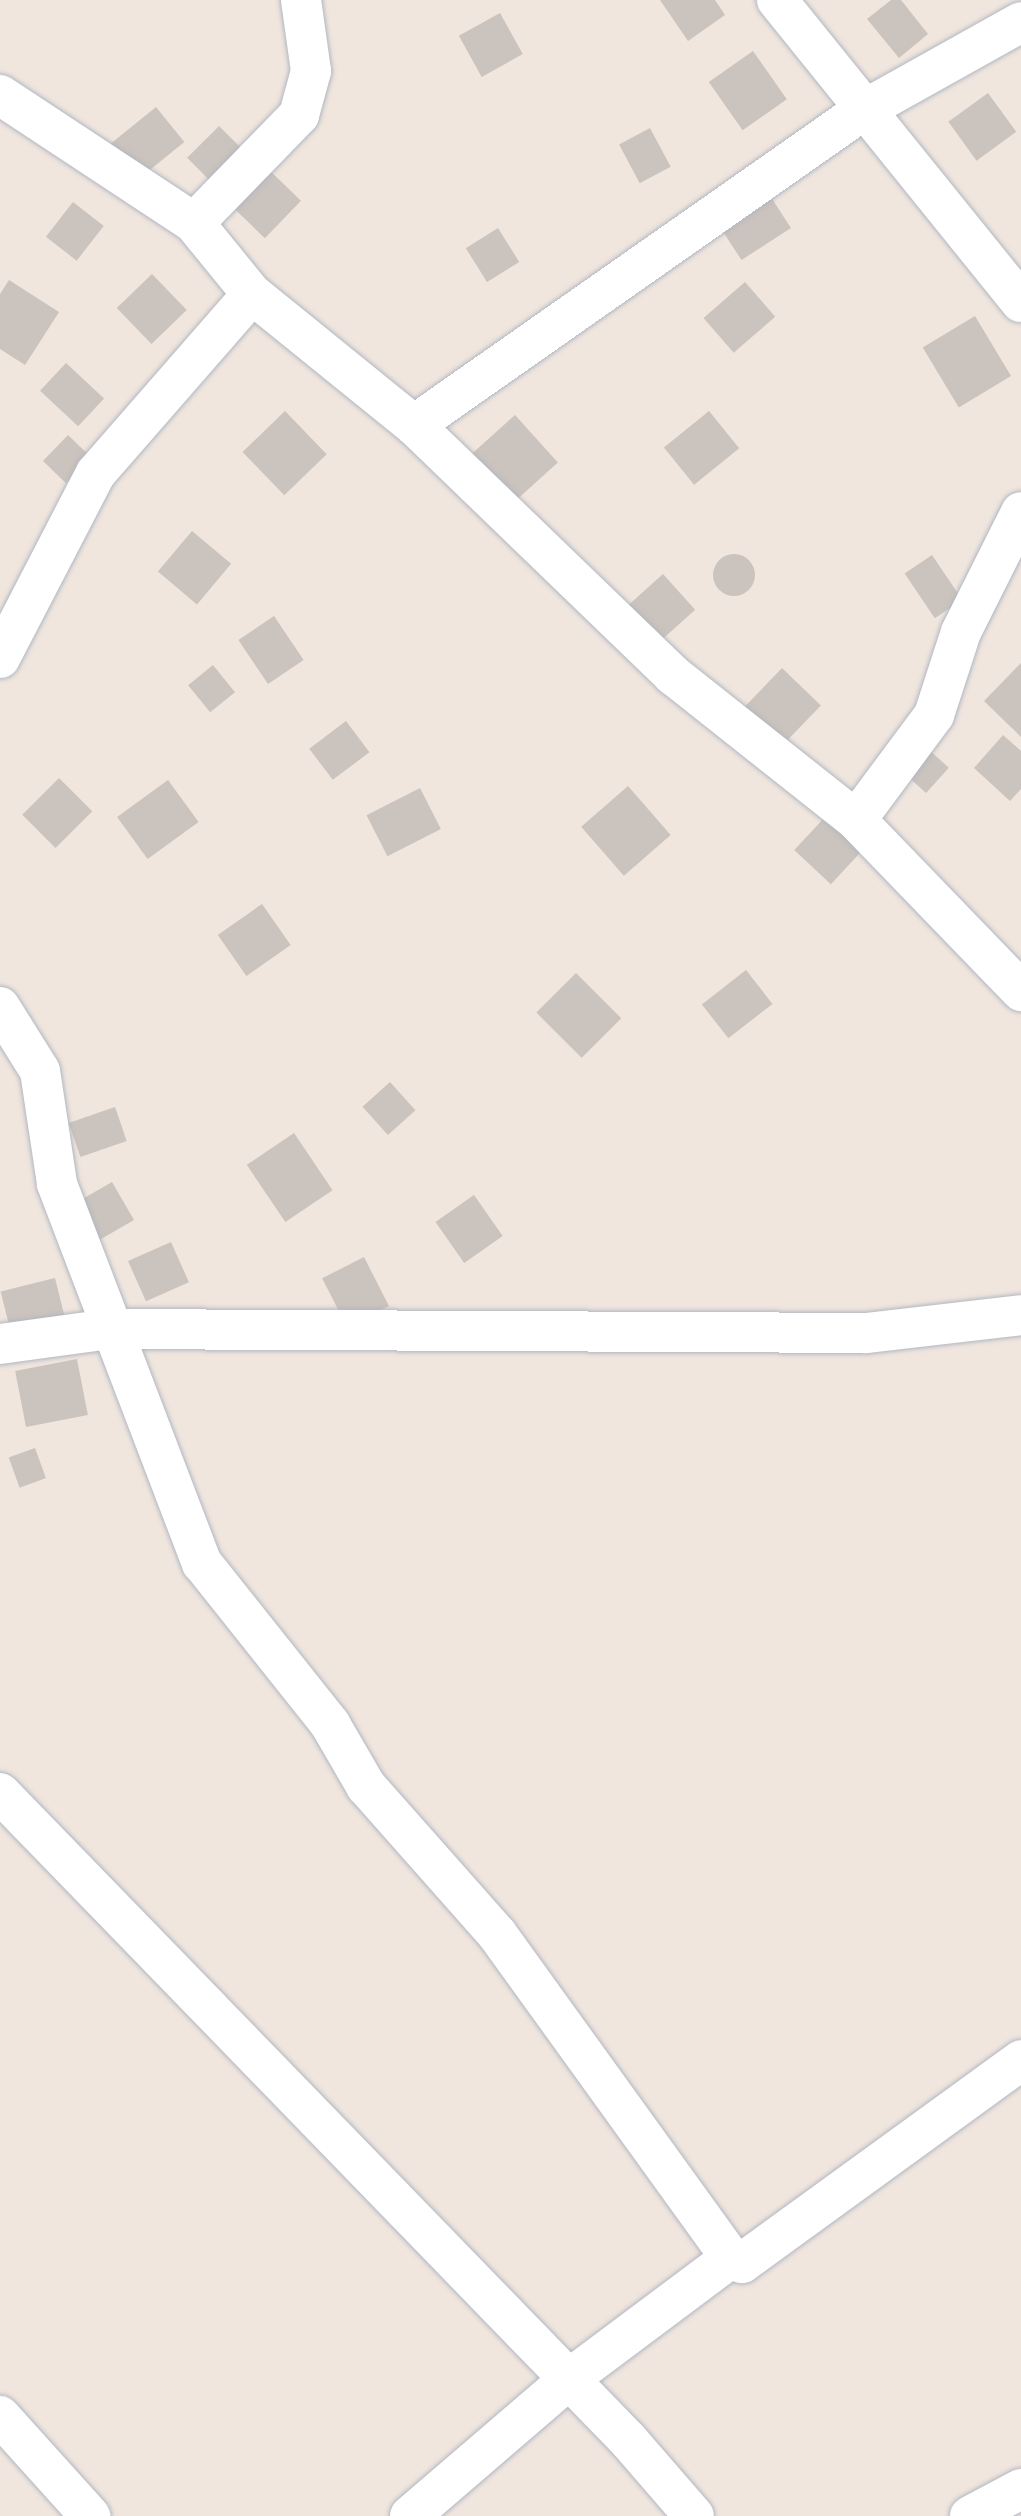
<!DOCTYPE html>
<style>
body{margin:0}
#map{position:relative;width:1021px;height:2516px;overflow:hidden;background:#f0e6de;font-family:"Exo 2",sans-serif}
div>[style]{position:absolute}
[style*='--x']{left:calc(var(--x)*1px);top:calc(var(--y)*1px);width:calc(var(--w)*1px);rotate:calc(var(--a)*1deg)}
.building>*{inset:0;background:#cbc3bd;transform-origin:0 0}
.round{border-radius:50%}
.roads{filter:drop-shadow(0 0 2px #b2b7c2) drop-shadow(0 0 2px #b2b7c2)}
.minor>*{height:40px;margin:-20px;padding:0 20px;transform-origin:20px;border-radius:20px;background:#fff}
span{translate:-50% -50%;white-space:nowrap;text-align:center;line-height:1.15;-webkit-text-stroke:6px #fff;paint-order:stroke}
</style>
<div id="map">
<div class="building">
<div style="clip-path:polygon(660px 0,715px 0,725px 15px,688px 41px)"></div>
<div style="clip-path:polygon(891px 0,901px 0,928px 34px,899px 58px,867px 19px)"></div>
<div style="left:500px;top:13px;width:47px;height:47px;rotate:61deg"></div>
<div style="left:753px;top:51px;width:59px;height:54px;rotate:55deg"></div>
<div style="left:988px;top:93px;width:48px;height:49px;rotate:54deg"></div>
<div style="left:156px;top:107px;width:45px;height:60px;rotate:51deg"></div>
<div style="left:219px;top:126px;width:33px;height:45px;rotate:45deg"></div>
<div style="left:650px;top:128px;width:44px;height:35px;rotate:62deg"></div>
<div style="left:265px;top:166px;width:50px;height:52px;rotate:44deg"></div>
<div style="left:767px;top:191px;width:44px;height:59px;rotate:57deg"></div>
<div style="left:73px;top:202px;width:39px;height:44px;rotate:38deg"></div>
<div style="left:498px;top:228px;width:40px;height:38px;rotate:58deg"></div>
<div style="left:152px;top:274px;width:50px;height:49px;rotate:46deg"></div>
<div style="clip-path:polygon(9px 280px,59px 312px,25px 365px,0 349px,0 294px)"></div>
<div style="left:745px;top:282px;width:46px;height:55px;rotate:49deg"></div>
<div style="left:975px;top:316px;width:70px;height:61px;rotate:59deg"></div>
<div style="left:66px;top:363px;width:52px;height:38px;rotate:43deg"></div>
<div style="left:285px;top:411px;width:60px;height:59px;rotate:46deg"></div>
<div style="left:709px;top:411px;width:48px;height:58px;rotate:51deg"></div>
<div style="left:515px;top:415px;width:64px;height:64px;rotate:48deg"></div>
<div style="left:68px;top:435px;width:32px;height:36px;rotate:44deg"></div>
<div style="left:192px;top:531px;width:51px;height:53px;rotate:40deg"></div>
<div class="round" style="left:713px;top:554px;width:42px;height:42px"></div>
<div style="left:932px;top:555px;width:54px;height:33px;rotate:56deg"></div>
<div style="left:663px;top:574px;width:48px;height:58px;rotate:48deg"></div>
<div style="left:274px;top:616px;width:53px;height:43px;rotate:56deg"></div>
<div style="clip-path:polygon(1021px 663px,1021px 737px,984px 701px)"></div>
<div style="left:213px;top:665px;width:35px;height:32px;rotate:51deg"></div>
<div style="left:782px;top:668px;width:54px;height:61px;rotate:44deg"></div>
<div style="left:346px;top:721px;width:39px;height:46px;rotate:53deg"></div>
<div style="clip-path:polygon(1003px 735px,1021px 751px,1021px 789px,1010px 801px,974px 768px)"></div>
<div style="left:928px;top:749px;width:28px;height:34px;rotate:42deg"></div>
<div style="left:59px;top:778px;width:47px;height:52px;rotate:45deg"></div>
<div style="left:168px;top:780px;width:52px;height:63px;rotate:54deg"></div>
<div style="left:628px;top:786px;width:65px;height:62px;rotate:49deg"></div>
<div style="left:420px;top:788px;width:46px;height:60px;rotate:63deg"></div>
<div style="left:827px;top:815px;width:50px;height:48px;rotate:43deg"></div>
<div style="left:262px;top:904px;width:50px;height:54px;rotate:55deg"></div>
<div style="left:746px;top:970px;width:43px;height:56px;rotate:52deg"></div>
<div style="left:576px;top:973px;width:64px;height:56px;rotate:45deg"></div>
<div style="left:390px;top:1082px;width:38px;height:37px;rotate:48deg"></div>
<div style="left:115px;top:1107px;width:36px;height:49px;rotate:71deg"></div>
<div style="left:294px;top:1133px;width:69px;height:57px;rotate:56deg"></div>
<div style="left:112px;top:1182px;width:44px;height:47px;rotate:60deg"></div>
<div style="left:474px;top:1195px;width:50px;height:47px;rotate:55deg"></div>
<div style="left:171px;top:1242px;width:44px;height:47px;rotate:66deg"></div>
<div style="left:364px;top:1257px;width:55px;height:47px;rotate:63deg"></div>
<div style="left:55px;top:1278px;width:50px;height:56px;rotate:76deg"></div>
<div style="left:77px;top:1359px;width:57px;height:63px;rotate:79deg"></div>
<div style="left:35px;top:1448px;width:32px;height:28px;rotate:70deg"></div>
</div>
<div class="roads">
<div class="minor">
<div style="--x:777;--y:0;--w:388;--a:51.1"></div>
<div style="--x:0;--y:95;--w:232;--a:33.4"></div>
<div style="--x:194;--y:223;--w:92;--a:50.8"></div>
<div style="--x:252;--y:294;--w:208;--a:39"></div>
<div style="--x:414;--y:425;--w:360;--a:44"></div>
<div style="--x:673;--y:675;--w:233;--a:38.4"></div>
<div style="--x:856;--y:820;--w:238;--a:46"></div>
<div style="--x:194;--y:223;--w:151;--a:-45.8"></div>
<div style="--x:299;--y:115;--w:46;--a:-74.7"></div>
<div style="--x:311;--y:71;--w:72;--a:-98"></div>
<div style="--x:414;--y:425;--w:547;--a:-35.03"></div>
<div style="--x:862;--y:111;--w:182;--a:-29.2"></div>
<div style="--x:0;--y:658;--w:208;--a:-62.6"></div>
<div style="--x:96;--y:473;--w:237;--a:-48.9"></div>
<div style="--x:856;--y:820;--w:131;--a:-53.4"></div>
<div style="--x:934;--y:715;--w:87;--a:-72"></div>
<div style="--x:961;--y:632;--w:134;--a:-63.4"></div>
<div style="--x:0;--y:1007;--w:75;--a:58"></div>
<div style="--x:40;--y:1071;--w:114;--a:81.4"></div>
<div style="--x:57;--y:1184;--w:406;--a:69.1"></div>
<div style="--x:202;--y:1563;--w:206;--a:51.5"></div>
<div style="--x:330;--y:1724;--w:72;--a:59.9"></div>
<div style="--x:366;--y:1786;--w:198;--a:48.5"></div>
<div style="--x:497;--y:1934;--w:400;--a:54.2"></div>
<div style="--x:731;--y:2258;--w:12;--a:24"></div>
<div style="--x:742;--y:2263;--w:345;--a:-36"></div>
<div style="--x:0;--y:1344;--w:110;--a:-7.8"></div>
<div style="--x:109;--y:1329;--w:757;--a:0.3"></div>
<div style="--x:866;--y:1333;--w:156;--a:-6.6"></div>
<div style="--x:0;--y:1793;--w:903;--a:45.85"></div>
<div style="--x:629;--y:2441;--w:99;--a:49.1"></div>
<div style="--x:0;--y:2416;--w:135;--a:48"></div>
<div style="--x:410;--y:2516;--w:210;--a:-40.7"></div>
<div style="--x:569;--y:2379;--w:202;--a:-36.8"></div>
<div style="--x:970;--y:2516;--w:58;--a:-27.9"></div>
</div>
</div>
</div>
